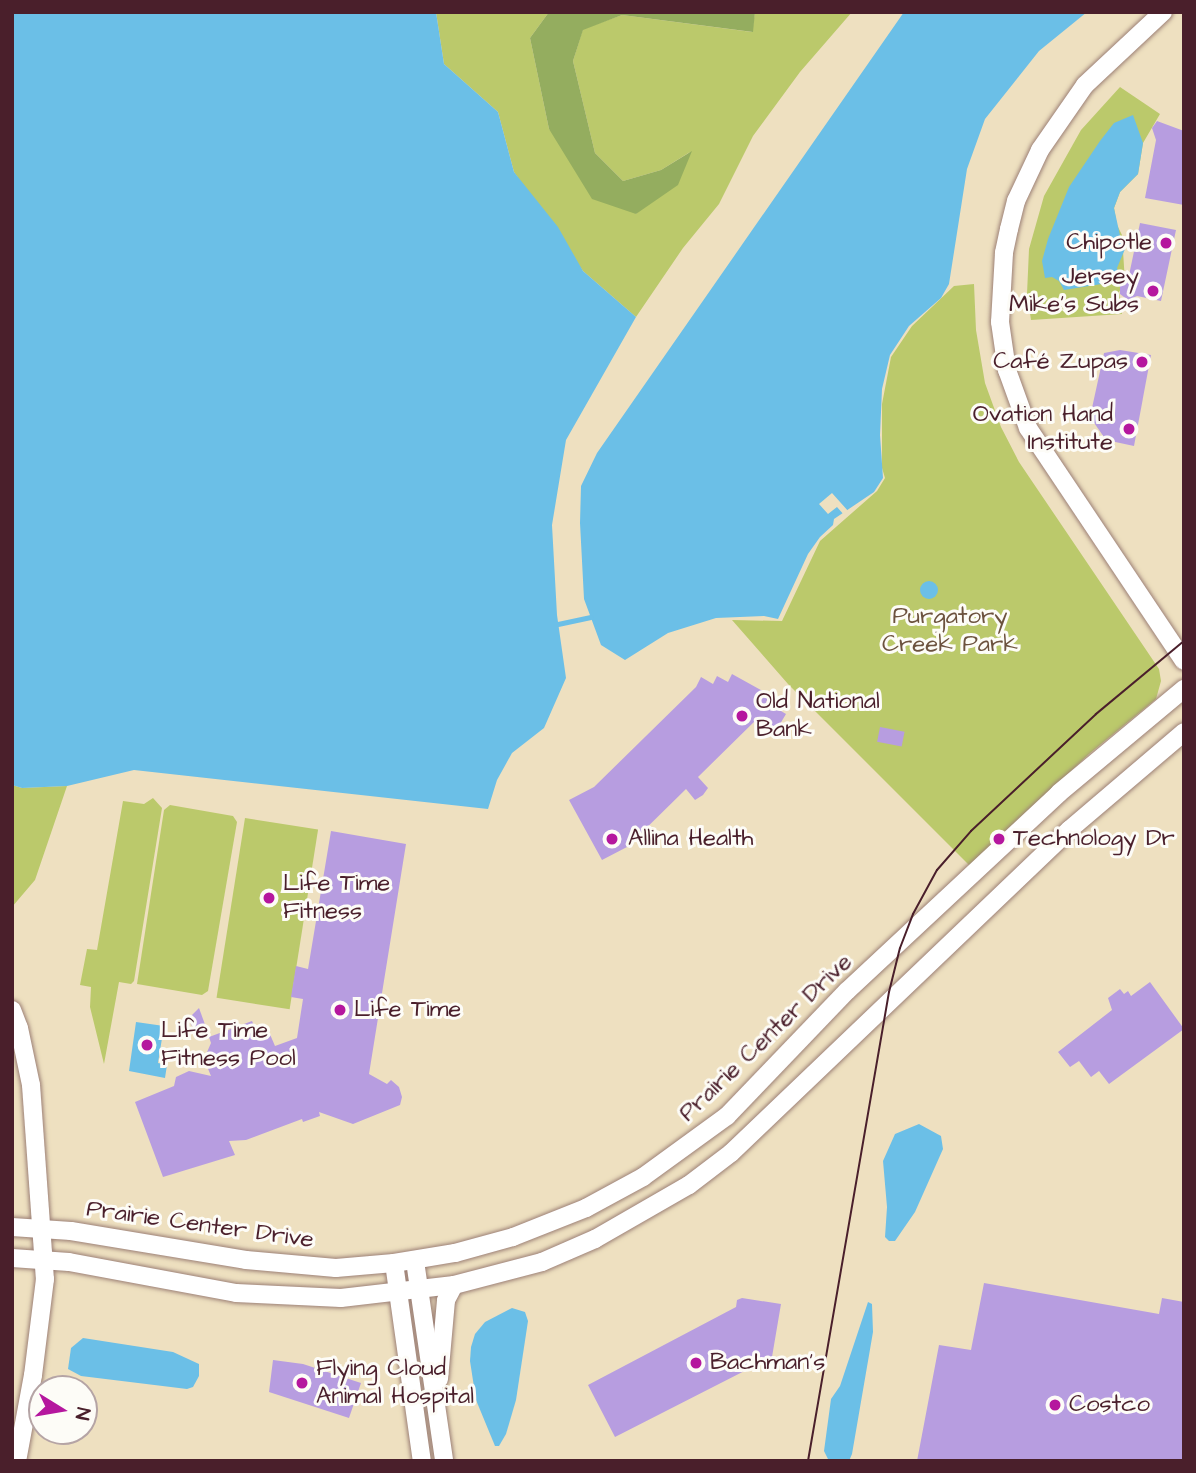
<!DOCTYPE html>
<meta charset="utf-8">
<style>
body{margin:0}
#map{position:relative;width:1196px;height:1473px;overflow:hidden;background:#eee0c0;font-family:"Architects Daughter",sans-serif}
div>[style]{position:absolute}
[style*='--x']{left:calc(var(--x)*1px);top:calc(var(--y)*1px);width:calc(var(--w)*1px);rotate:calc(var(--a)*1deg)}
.green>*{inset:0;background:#bbc96b;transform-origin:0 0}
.forest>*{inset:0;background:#94ad5f}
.water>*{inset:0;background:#6bbfe7}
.round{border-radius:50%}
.pier>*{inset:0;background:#eee0c0}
.stream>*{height:4.5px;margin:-2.25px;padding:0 2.25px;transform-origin:2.25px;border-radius:2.25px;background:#6bbfe7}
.building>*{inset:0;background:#b79de0;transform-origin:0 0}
.roads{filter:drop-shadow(0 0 2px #9c8076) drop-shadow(0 0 2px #9c8076)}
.secondary>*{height:18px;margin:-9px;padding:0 9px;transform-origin:9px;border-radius:9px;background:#fff}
.tram>*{height:2px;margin:-1px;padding:0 1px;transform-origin:1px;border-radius:1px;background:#4a1f2b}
.dots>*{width:19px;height:19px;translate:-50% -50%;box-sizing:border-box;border:4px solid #fdfcf7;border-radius:50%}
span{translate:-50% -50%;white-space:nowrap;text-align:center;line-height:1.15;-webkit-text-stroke:6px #fdfcf7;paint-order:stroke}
.poi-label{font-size:24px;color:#4a1f2b}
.right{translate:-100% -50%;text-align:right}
.left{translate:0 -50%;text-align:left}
.park-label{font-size:24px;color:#6c523e}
.street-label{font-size:24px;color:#4a1f2b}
.frame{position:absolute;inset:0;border:14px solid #4a1f2b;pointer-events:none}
.north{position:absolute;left:28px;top:1375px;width:70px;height:70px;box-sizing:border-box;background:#fdfcf7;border:2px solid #b5a4a5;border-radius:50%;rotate:101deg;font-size:19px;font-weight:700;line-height:28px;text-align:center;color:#4a1f2b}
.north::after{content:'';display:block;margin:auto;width:24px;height:32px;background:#b5179e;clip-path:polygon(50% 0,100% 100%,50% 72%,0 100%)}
</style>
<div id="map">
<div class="green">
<div style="clip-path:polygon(436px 12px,549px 12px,530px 38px,549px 129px,636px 214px,690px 152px,661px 170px,623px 181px,595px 153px,573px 61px,583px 29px,622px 15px,752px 32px,755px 12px,852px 12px,800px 72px,753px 136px,719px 204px,683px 248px,636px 317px,583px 271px,514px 172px,498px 112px,444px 64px)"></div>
<div style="clip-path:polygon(1120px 87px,1160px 114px,1143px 143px,1138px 174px,1120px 192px,1114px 208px,1117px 225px,1122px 235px,1125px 282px,1119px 292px,1122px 314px,1031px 320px,1027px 294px,1029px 249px,1044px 196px,1081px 130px)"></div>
<div style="clip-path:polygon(974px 284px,976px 330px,985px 383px,1001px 427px,1019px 462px,1159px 669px,1161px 681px,1156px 699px,1089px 754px,970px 866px,788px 684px,732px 620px,782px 621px,820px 541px,877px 491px,885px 478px,882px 468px,882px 404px,891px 357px,912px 326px,954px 286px)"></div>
<div style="clip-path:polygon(12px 785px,22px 788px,67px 786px,35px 880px,12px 907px)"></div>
<div style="clip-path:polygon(153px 798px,162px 808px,134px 981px,131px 984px,119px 982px,104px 1064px,90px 1007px,91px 987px,80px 985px,87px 949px,97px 950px,123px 801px,144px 804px)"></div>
<div style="clip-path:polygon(170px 805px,233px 816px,237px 822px,208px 991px,202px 995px,137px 984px,164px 810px)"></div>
<div style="left:245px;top:818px;width:74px;height:182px;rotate:9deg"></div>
</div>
<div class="forest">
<div style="clip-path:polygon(549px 12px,755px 12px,753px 32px,622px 15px,583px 30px,573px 61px,595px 153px,623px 181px,661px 170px,692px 151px,678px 185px,636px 214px,592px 199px,549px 129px,530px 38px)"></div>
</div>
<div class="water">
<div style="clip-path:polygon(12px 12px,436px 12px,444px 64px,498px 112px,514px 172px,558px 227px,583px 271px,636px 317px,566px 440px,552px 525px,557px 615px,566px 678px,544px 728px,512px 753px,497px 780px,488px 809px,134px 770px,67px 786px,22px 788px,12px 785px)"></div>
<div style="clip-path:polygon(904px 12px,1087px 12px,1039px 51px,985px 119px,967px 169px,949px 284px,941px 298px,909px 326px,890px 355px,882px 389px,880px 435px,883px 478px,874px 492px,834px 519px,833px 525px,820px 537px,808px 554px,778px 619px,764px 616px,716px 618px,668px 633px,625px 660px,601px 645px,584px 599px,580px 523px,581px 486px,597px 453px)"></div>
<div style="clip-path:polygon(1133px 115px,1143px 143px,1138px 174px,1120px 192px,1114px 208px,1121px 240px,1128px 242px,1117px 268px,1120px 277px,1114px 282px,1064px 290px,1059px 281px,1052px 277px,1045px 278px,1042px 261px,1048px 239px,1069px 187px,1100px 141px,1114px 123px)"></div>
<div class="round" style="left:920px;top:581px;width:18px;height:18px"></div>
<div style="clip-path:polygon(136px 1022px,164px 1026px,158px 1063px,167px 1065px,165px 1078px,129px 1071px)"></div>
<div style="clip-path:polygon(919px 1124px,941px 1136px,943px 1149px,915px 1212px,895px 1241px,889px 1241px,885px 1237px,887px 1207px,883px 1161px,895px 1134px)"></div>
<div style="clip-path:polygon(868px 1302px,872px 1304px,873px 1332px,852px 1454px,849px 1461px,829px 1461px,824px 1451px,831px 1399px,840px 1386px)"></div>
<div style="clip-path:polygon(512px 1308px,525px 1312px,528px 1321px,516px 1400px,506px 1434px,499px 1446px,495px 1446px,476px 1400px,470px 1361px,471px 1347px,475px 1334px,485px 1322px)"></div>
<div style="clip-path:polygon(83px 1338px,173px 1352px,199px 1364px,199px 1376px,193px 1387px,187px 1389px,81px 1376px,68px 1369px,71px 1348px)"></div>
</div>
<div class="pier">
<div style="clip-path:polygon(832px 493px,849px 512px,845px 516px,837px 507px,828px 514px,819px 504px)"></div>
</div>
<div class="stream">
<div style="--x:558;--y:624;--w:33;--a:-12"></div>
</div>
<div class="building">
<div style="clip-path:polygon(1157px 121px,1184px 131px,1184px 205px,1145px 198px,1156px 140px,1152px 128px)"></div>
<div style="clip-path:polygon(1140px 223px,1176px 230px,1161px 301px,1137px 296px,1128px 300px,1120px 294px,1120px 285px,1128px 280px)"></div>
<div style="clip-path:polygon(1120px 350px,1151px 355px,1134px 446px,1106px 440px,1090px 417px,1104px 353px)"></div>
<div style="clip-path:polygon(732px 674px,770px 695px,766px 702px,786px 714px,777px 729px,758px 718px,698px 777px,708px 788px,703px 795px,695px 800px,686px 789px,627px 847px,602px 860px,569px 800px,594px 787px,696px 687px,701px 677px,713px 684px,717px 676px,728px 682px)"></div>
<div style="left:880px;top:727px;width:25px;height:15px;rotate:11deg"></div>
<div style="clip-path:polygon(331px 831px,406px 844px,369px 1074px,387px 1084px,391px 1080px,399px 1087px,402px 1097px,400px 1105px,353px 1124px,319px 1112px,320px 1116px,303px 1122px,302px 1119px,246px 1140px,229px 1141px,235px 1155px,163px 1177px,135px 1102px,174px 1086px,176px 1077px,189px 1071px,211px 1076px,204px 1059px,211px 1043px,209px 1037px,252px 1021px,255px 1028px,269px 1032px,275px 1046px,297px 1038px,303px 999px,291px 997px,296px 966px,308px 969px)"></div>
<div style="clip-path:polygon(1150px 982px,1184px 1029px,1109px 1084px,1099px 1071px,1091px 1077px,1079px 1061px,1070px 1067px,1058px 1052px,1112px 1010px,1108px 998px,1120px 989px,1124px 994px,1128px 991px,1131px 996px)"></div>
<div style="clip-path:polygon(199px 1008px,207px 1030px,198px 1030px,191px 1025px,190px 1017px)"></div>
<div style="clip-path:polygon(984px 1283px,1159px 1314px,1162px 1298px,1184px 1302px,1184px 1461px,917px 1461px,939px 1345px,971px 1350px)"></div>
<div style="clip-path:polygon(742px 1298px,781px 1304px,772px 1357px,615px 1437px,588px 1385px,736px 1307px,737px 1300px)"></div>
<div style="clip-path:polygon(273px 1360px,303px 1364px,361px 1383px,349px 1418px,269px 1392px)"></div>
</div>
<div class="roads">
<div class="secondary">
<div style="--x:1163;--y:12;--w:107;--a:136.9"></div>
<div style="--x:1085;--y:85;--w:79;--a:124.7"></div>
<div style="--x:1040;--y:150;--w:56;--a:115.2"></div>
<div style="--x:1016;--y:201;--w:29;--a:104"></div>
<div style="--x:1009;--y:229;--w:25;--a:102"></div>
<div style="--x:1004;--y:253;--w:69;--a:93.3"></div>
<div style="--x:1000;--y:322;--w:49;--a:81.7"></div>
<div style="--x:1007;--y:370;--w:62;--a:70.1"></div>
<div style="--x:1028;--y:428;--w:280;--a:56.2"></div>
<div style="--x:12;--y:1010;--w:19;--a:69"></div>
<div style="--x:19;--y:1028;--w:58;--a:78.1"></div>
<div style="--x:31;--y:1085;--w:195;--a:85.9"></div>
<div style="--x:45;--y:1279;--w:97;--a:97.1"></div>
<div style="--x:33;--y:1375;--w:87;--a:100.5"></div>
<div style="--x:12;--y:1227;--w:59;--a:3.9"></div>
<div style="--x:71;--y:1231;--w:177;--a:9.4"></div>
<div style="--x:246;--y:1260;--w:90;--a:5.1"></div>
<div style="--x:336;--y:1268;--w:58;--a:-4.9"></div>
<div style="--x:394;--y:1263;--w:62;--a:-9.3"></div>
<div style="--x:455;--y:1253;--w:60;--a:-15.4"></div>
<div style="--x:513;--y:1237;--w:79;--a:-21.7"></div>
<div style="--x:586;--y:1208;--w:65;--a:-28.5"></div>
<div style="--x:643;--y:1177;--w:104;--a:-36"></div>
<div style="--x:727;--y:1116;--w:173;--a:-46.2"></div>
<div style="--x:847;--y:991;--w:290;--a:-43"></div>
<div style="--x:1059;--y:793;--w:163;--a:-39.8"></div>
<div style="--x:12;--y:1258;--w:57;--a:4"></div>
<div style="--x:69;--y:1262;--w:170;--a:10.5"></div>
<div style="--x:236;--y:1293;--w:105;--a:2.7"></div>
<div style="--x:341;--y:1298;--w:114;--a:-6.6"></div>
<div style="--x:454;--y:1285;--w:91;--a:-14.6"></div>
<div style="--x:542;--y:1262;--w:58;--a:-23.5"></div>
<div style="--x:595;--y:1239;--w:108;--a:-29.9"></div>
<div style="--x:689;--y:1185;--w:53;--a:-37.3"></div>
<div style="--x:731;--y:1153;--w:468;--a:-43.7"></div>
<div style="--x:1069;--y:830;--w:151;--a:-40.4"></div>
<div style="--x:415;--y:1261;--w:202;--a:81.7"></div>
<div style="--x:394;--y:1263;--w:200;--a:82"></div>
<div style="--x:439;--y:1379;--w:79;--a:-84.9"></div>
<div style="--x:446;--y:1300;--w:17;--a:-62"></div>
</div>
</div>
<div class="tram">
<div style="--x:808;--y:1461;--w:476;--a:-80.2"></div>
<div style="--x:889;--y:992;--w:45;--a:-76"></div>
<div style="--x:900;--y:948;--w:36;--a:-69"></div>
<div style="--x:913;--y:914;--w:50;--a:-61.4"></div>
<div style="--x:937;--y:870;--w:52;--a:-48.9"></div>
<div style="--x:971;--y:831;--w:171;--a:-43.1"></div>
<div style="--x:1096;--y:714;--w:114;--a:-39.7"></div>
</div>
<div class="dots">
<div style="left:1166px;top:243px;background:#b5179e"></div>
<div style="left:1153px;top:291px;background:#b5179e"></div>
<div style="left:1142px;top:362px;background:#b5179e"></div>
<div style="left:1129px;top:429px;background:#b5179e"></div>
<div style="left:742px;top:716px;background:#b5179e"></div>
<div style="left:612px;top:839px;background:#b5179e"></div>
<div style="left:999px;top:839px;background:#b5179e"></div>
<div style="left:269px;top:898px;background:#b5179e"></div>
<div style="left:340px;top:1010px;background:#b5179e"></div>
<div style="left:147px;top:1045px;background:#b5179e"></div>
<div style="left:696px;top:1363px;background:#b5179e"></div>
<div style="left:302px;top:1383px;background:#b5179e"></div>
<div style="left:1055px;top:1405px;background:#b5179e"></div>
</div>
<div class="poi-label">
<span class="right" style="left:1152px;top:243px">Chipotle</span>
<span class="right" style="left:1139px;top:291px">Jersey<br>Mike's Subs</span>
<span class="right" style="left:1128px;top:362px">Café Zupas</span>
<span class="right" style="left:1113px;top:429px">Ovation Hand<br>Institute</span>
<span class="left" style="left:756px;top:716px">Old National<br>Bank</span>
<span class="left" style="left:628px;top:839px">Allina Health</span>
<span class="left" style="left:1013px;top:839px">Technology Dr</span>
<span class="left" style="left:283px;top:898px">Life Time<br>Fitness</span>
<span class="left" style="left:354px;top:1010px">Life Time</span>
<span class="left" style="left:161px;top:1045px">Life Time<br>Fitness Pool</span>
<span class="left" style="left:710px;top:1363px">Bachman's</span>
<span class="left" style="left:316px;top:1383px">Flying Cloud<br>Animal Hospital</span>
<span class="left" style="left:1069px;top:1405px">Costco</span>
</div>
<div class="park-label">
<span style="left:950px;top:631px">Purgatory<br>Creek Park</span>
</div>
<div class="street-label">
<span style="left:766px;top:1038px;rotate:-44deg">Prairie Center Drive</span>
<span style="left:200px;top:1225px;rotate:8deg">Prairie Center Drive</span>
</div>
<div class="frame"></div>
<div class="north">N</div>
</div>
